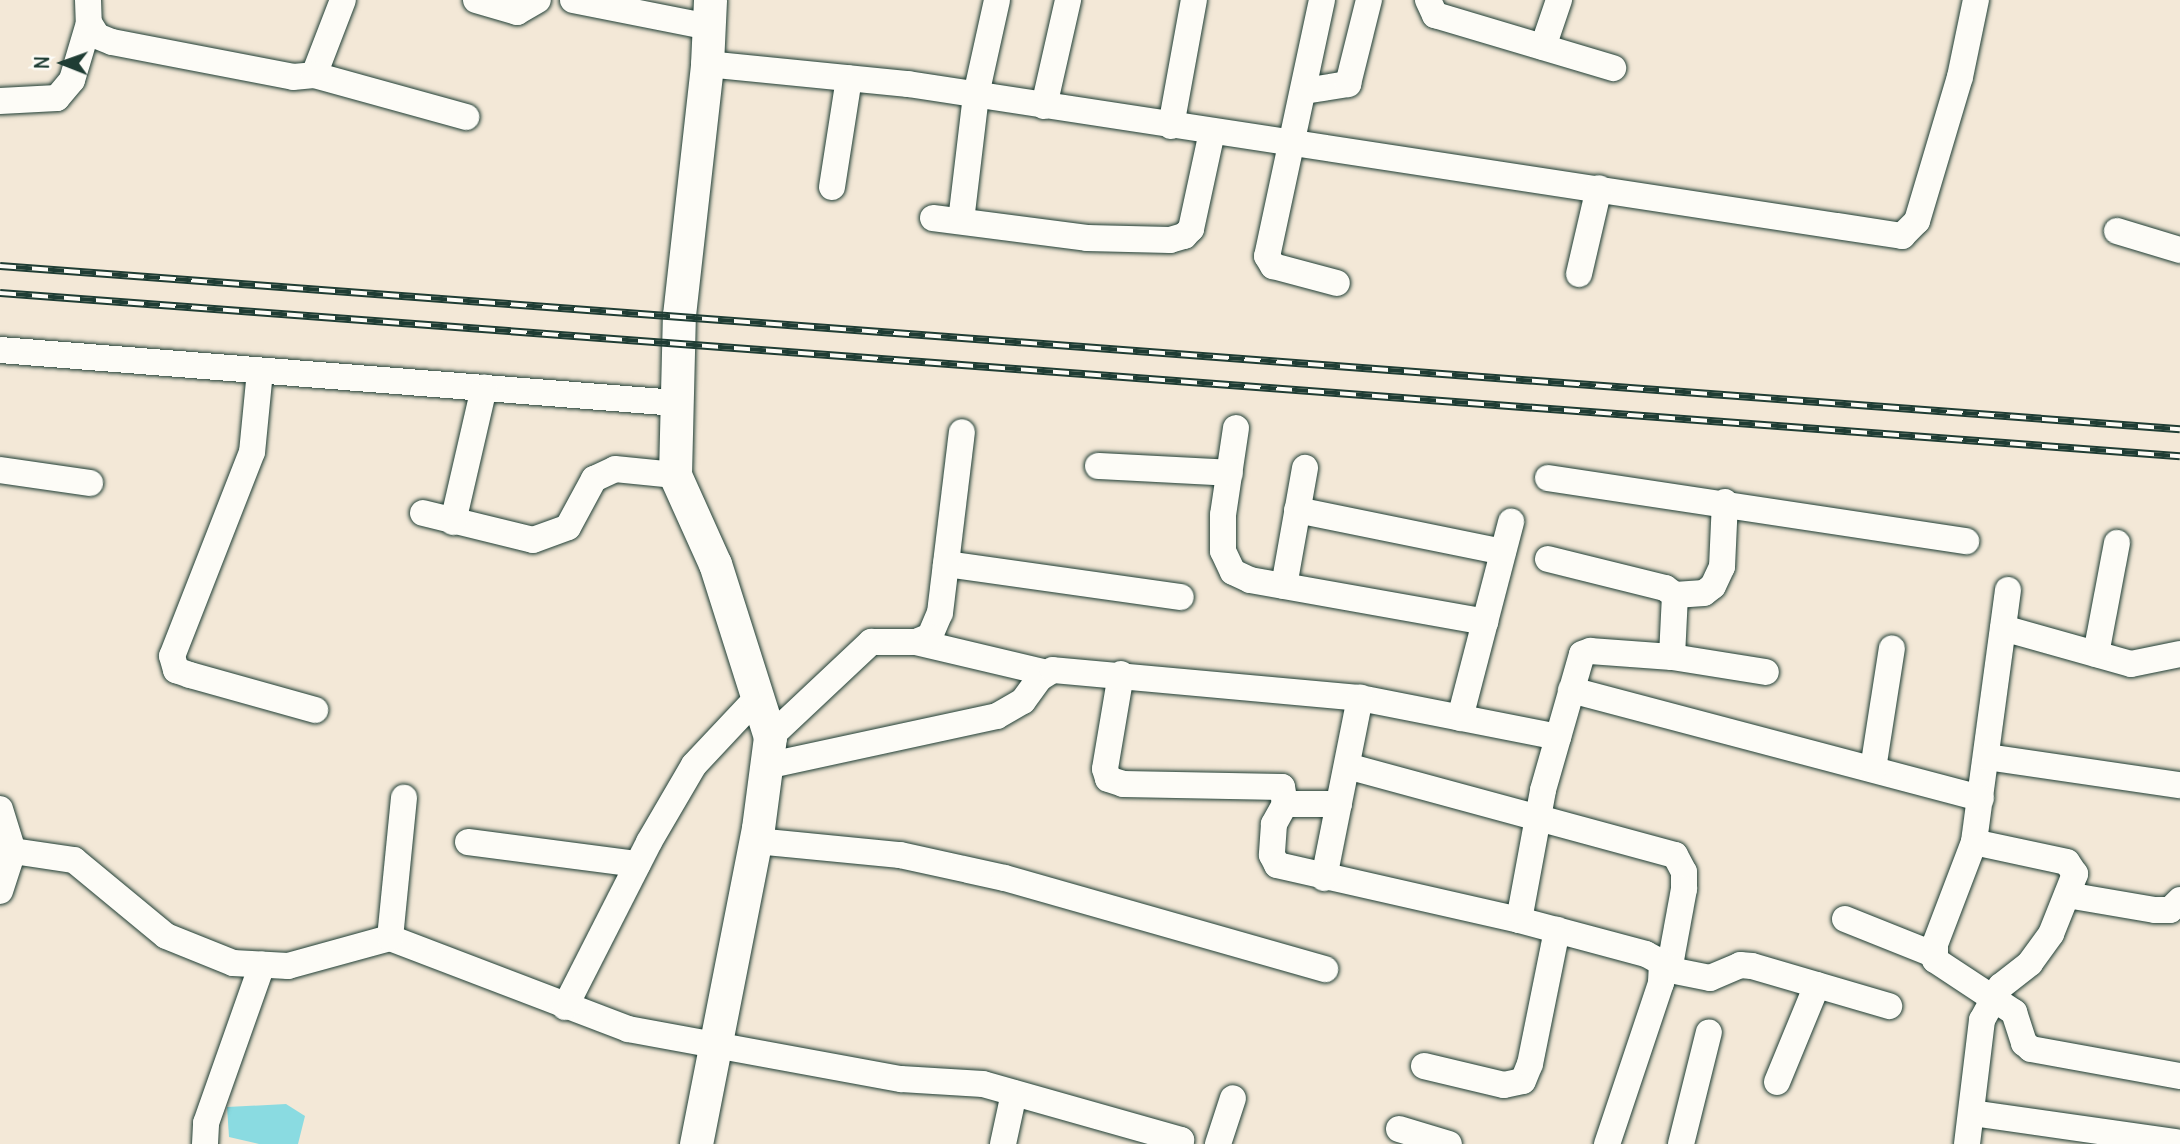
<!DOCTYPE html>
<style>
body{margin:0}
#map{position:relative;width:2180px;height:1144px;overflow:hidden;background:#f3e8d7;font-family:Delius,sans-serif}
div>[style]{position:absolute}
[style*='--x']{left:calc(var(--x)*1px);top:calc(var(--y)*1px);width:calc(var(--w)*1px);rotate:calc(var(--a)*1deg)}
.water>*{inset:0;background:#8adbe1}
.roads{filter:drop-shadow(0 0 2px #1f3d34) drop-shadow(0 0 2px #1f3d34)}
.minor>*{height:26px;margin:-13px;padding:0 13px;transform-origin:13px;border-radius:13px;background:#fdfcf7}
.major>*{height:33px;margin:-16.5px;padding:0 16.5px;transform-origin:16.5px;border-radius:16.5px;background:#fdfcf7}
.rail>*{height:8px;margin-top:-4px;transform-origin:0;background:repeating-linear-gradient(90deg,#fdfcf7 0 16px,#1f3d34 0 32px);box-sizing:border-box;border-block:2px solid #1f3d34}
span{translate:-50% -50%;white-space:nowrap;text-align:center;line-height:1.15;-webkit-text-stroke:5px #fdfcf7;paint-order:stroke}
.north{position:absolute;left:28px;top:28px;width:70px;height:70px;-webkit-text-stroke:5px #fdfcf7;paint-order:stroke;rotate:271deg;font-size:19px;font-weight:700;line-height:28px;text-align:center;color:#1f3d34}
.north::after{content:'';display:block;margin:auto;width:24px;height:32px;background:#1f3d34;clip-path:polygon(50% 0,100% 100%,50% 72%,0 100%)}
</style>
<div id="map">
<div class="water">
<div style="clip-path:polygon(286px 1104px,305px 1116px,298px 1144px,259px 1144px,229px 1137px,227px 1107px)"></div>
</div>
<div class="roads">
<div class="minor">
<div style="--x:88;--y:0;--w:23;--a:88"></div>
<div style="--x:89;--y:23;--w:15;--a:58"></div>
<div style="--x:97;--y:36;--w:16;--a:22"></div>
<div style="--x:112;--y:42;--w:184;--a:10.9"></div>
<div style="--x:293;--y:77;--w:21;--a:-5"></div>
<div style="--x:314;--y:75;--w:80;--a:-68.9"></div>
<div style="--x:476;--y:0;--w:43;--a:16.3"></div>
<div style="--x:517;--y:12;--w:24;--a:-30"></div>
<div style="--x:573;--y:0;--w:139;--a:11.2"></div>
<div style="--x:1322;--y:0;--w:262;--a:102.1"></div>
<div style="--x:1267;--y:256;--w:12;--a:59"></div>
<div style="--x:1273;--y:266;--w:66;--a:14.9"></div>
<div style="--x:1428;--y:0;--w:17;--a:65"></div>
<div style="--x:1435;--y:15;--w:186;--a:16.6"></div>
<div style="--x:1543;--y:47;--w:50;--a:-71.2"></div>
<div style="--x:707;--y:64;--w:202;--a:5.7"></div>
<div style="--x:908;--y:84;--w:1006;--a:8.69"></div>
<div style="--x:1902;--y:236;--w:21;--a:-45"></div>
<div style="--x:1917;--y:221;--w:150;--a:-73.4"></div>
<div style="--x:1960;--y:77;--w:79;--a:-78.3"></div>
<div style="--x:314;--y:75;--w:158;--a:15.4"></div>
<div style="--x:1304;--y:91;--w:45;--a:-9"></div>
<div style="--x:1348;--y:84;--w:87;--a:-76"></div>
<div style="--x:0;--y:101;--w:57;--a:-3"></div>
<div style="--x:57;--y:98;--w:23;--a:-50"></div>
<div style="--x:72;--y:80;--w:59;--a:-73.4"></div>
<div style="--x:1044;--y:106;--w:109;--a:-77.2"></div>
<div style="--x:1171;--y:126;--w:128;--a:-79.7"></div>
<div style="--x:832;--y:187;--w:110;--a:-81.1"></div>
<div style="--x:933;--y:218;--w:155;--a:7.4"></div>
<div style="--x:1087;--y:238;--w:83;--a:1.4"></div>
<div style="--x:1170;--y:240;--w:15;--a:-16"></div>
<div style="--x:1184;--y:236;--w:10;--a:-45"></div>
<div style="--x:1191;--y:229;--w:99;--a:-77.8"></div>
<div style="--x:961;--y:221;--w:127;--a:-83.2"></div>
<div style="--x:976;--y:95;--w:97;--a:-77.5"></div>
<div style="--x:2117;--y:231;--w:66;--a:16.8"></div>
<div style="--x:1579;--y:274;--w:88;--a:-76.9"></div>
<div style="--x:0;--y:350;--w:678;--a:4.48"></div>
<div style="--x:260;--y:371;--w:81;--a:95.6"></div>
<div style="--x:252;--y:452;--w:219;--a:111.4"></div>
<div style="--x:172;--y:656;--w:15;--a:74"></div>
<div style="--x:176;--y:670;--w:15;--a:20"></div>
<div style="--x:190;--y:675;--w:130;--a:15.6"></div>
<div style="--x:1236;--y:428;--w:88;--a:98.5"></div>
<div style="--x:1223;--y:515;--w:36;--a:90"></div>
<div style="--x:1223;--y:551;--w:23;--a:65"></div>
<div style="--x:1233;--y:572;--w:19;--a:25"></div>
<div style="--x:1250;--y:580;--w:239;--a:10.1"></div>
<div style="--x:1098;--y:466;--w:132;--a:3"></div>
<div style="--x:0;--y:470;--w:91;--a:8.2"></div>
<div style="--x:1548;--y:478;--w:423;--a:8.6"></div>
<div style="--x:1297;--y:510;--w:210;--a:11.5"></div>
<div style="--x:423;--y:513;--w:113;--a:13.8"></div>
<div style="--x:533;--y:540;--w:37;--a:-20"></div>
<div style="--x:568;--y:527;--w:55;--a:-61.6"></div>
<div style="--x:594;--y:479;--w:23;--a:-25"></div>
<div style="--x:615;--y:469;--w:60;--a:5.7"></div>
<div style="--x:453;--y:522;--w:138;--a:-77"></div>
<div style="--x:1548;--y:559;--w:121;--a:13.9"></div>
<div style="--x:1665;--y:588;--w:12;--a:35"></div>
<div style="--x:1675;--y:595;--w:62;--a:92.8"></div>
<div style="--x:946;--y:564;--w:237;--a:8"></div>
<div style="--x:1284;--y:586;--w:120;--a:-79.9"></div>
<div style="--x:2008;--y:590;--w:254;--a:97.7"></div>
<div style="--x:1974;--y:842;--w:109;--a:110.9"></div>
<div style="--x:1935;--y:944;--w:16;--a:90"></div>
<div style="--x:1935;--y:960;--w:95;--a:33.4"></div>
<div style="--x:2014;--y:1012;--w:33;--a:72"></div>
<div style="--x:2024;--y:1043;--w:9;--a:41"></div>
<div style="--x:2031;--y:1049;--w:151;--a:10.3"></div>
<div style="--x:1675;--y:595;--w:29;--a:-4"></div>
<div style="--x:1704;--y:593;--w:11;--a:-38"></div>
<div style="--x:1713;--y:586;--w:21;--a:-65"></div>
<div style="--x:1722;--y:567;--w:65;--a:-87.4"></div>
<div style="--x:2003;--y:628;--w:133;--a:15.7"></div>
<div style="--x:2131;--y:664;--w:50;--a:-11.5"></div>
<div style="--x:916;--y:642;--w:130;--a:13.3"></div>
<div style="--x:2096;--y:654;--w:113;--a:-79.3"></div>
<div style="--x:1121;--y:674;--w:96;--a:99.6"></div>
<div style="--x:1105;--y:769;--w:10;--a:73"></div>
<div style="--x:1108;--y:779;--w:16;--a:18"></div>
<div style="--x:1123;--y:784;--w:159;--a:1.1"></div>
<div style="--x:1282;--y:787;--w:17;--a:80"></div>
<div style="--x:1571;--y:690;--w:424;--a:14.8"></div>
<div style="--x:1460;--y:718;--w:203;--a:-75.4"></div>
<div style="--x:770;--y:737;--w:139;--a:-43.2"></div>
<div style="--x:871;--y:642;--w:45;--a:0"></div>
<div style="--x:916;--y:642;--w:15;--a:-23"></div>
<div style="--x:930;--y:636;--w:25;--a:-67"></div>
<div style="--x:940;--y:613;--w:182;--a:-83.1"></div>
<div style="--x:1987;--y:757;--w:195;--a:8.3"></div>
<div style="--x:766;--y:766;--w:236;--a:-12.2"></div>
<div style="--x:997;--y:716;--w:30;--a:-30"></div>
<div style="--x:1023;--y:701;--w:29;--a:-54"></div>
<div style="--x:1040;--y:678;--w:15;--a:-32"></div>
<div style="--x:1053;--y:670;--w:308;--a:5.2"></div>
<div style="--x:1360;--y:698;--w:202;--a:11.1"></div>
<div style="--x:1347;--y:766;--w:340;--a:15.2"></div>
<div style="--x:1675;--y:855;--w:19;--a:62"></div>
<div style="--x:1684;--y:872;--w:17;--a:90"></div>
<div style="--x:1684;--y:889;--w:83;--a:100.4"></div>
<div style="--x:1873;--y:769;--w:122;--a:-81.1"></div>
<div style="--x:1339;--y:804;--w:54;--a:180"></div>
<div style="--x:1285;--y:804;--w:23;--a:119"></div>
<div style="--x:1274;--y:824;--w:31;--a:94"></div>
<div style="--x:1272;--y:855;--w:11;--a:63"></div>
<div style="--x:1277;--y:865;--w:248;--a:12.8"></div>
<div style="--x:1519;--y:920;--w:131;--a:15"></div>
<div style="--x:1646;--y:954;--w:18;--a:29"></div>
<div style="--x:1662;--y:963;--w:20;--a:93"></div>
<div style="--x:1661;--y:983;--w:170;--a:108.5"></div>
<div style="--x:0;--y:809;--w:44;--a:72.8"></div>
<div style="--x:13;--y:851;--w:42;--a:108"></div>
<div style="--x:756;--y:841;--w:145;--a:5.6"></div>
<div style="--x:900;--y:855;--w:107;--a:12.4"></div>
<div style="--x:1005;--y:878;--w:333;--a:15.9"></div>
<div style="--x:468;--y:842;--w:171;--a:7.4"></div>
<div style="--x:13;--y:851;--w:62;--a:8.4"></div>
<div style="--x:74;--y:860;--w:119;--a:39.6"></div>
<div style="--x:166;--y:936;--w:72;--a:21.9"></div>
<div style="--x:233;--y:963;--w:55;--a:3.1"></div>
<div style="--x:288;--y:966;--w:106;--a:-15.4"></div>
<div style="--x:390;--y:938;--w:255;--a:20.9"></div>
<div style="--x:628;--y:1029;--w:278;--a:10.4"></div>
<div style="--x:901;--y:1079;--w:82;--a:3.5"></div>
<div style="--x:983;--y:1084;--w:206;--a:15.8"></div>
<div style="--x:1181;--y:1140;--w:4;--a:104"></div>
<div style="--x:1324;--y:878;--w:184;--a:-78.7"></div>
<div style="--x:2067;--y:895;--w:89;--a:9.7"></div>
<div style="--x:2155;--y:910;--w:15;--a:0"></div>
<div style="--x:2170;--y:910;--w:14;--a:-45"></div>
<div style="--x:1845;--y:919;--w:97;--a:21.8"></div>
<div style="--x:1519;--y:920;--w:132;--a:-79.5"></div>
<div style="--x:1543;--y:790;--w:141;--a:-74"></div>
<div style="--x:1582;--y:654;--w:9;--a:-21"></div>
<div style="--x:1590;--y:651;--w:82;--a:4.2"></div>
<div style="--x:1672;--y:657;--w:95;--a:9.1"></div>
<div style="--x:390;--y:938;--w:141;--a:-84.3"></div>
<div style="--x:1665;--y:969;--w:46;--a:11.3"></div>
<div style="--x:1710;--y:978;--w:33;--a:-23"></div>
<div style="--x:1740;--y:965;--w:12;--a:5"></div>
<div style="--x:1752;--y:966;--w:143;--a:16.3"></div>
<div style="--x:565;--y:1007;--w:185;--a:-63"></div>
<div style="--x:649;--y:842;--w:89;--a:-59.7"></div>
<div style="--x:694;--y:765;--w:89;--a:-46.8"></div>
<div style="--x:1424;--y:1066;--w:82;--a:13.4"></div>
<div style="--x:1504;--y:1085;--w:19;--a:-12"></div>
<div style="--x:1523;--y:1081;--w:18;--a:-68"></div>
<div style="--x:1530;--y:1064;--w:137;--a:-78.6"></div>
<div style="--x:1777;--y:1082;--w:105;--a:-67.6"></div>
<div style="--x:1972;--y:1113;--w:206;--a:8.1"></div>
<div style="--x:1399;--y:1129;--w:52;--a:16.7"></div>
<div style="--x:205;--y:1144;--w:21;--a:-87"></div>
<div style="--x:206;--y:1123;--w:168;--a:-70.5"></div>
<div style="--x:1003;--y:1144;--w:52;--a:-77.8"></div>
<div style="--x:1218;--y:1144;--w:48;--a:-71.9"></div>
<div style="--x:1681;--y:1144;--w:115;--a:-76"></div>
<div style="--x:1967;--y:1144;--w:125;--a:-83.1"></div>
<div style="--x:1982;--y:1020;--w:39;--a:-61"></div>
<div style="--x:2001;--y:986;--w:37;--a:-38"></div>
<div style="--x:2030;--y:963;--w:36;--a:-54"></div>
<div style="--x:2051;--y:934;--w:65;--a:-68.2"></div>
<div style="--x:2075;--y:874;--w:14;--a:-124"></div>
<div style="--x:2067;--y:862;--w:95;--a:-167.9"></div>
</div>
<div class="major">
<div style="--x:696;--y:1144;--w:322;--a:-78.9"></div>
<div style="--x:758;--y:828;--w:92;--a:-82.5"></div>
<div style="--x:770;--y:737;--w:182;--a:-107.6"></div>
<div style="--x:715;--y:564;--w:98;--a:-114.2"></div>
<div style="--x:675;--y:475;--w:160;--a:-88.6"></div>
<div style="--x:679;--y:315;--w:253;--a:-83.6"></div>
<div style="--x:707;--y:64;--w:64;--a:-87.3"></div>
</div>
</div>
<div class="rail">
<div style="--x:0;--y:266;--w:2186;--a:4.28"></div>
<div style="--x:0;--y:293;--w:2186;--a:4.28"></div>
</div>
<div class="north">N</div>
</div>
